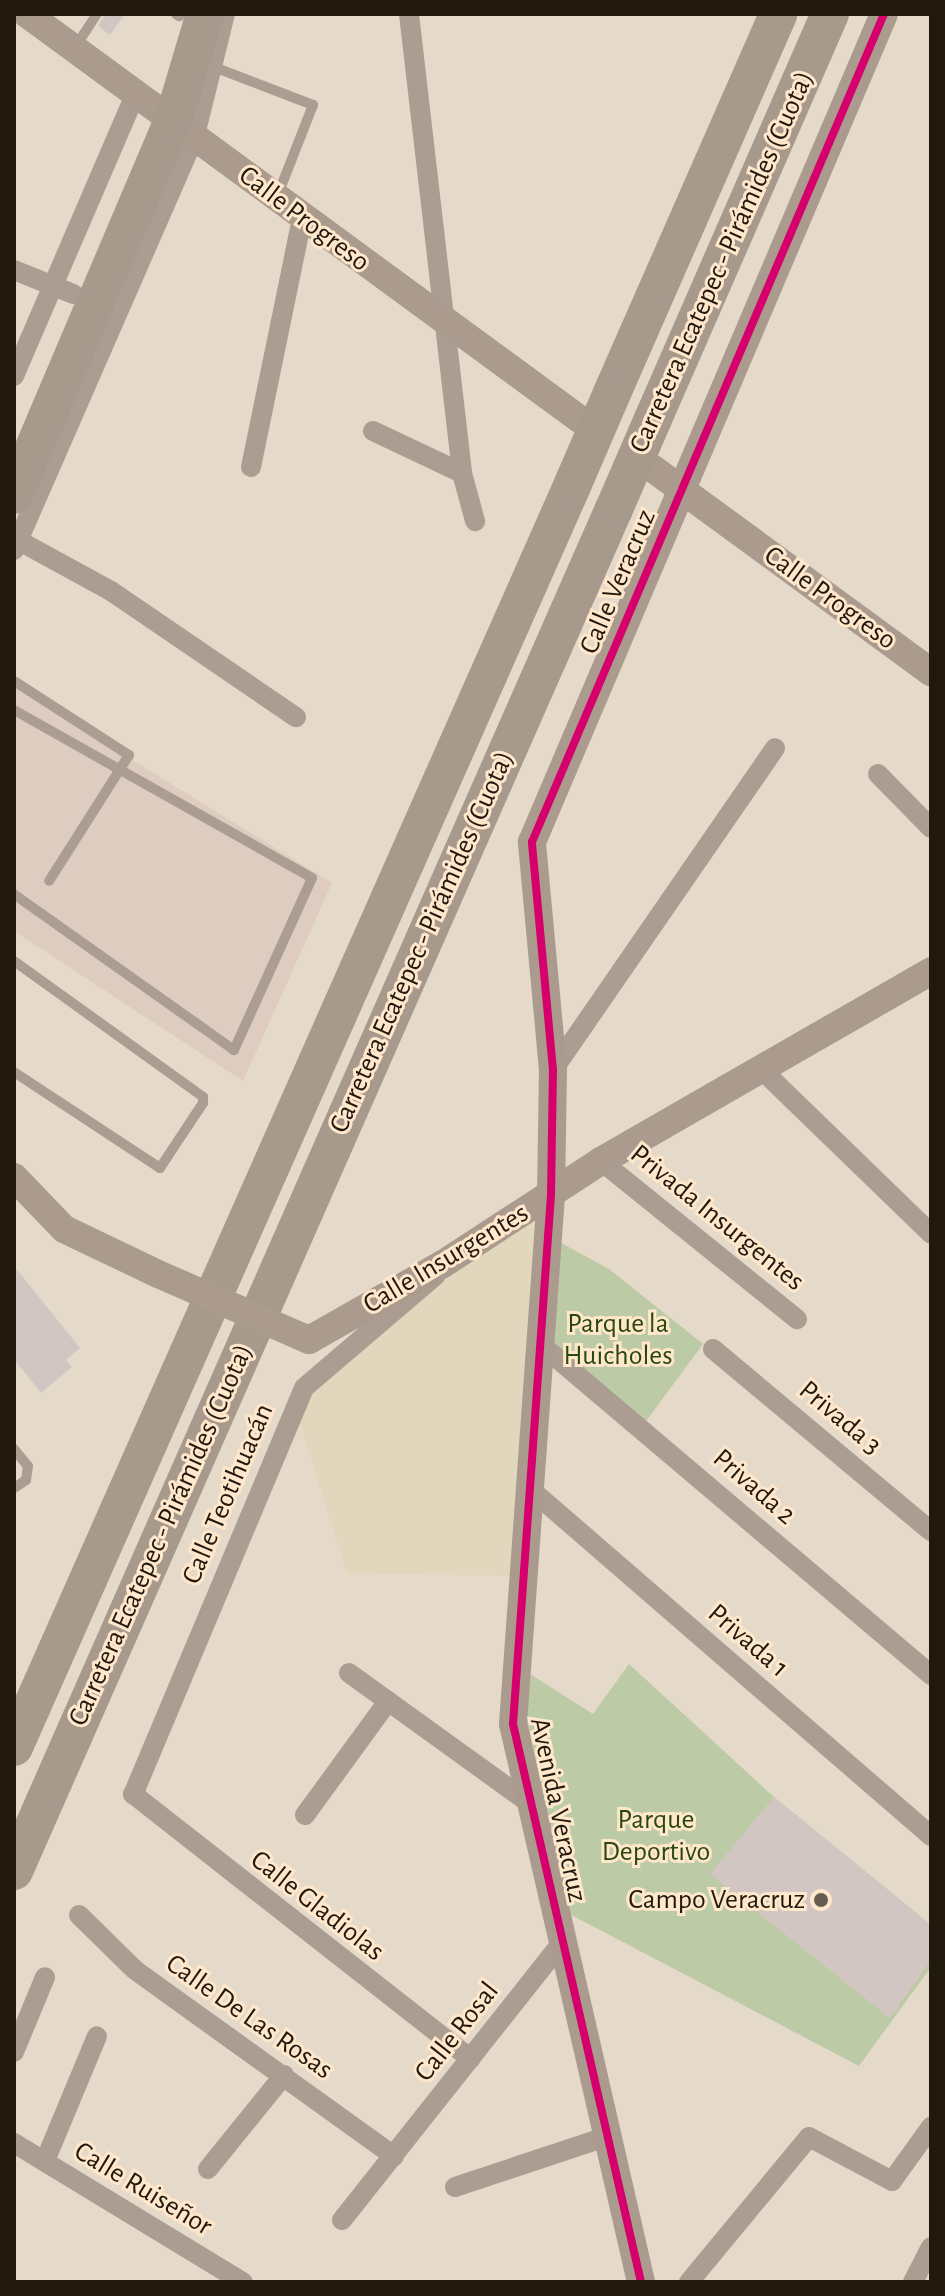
<!DOCTYPE html>
<meta charset="utf-8">
<style>
body{margin:0}
#map{position:relative;width:945px;height:2296px;overflow:hidden;background:#e5d9ca;font-family:"Alegreya Sans",sans-serif}
div>[style]{position:absolute}
[style*='--x']{left:calc(var(--x)*1px);top:calc(var(--y)*1px);width:calc(var(--w)*1px);rotate:calc(var(--a)*1deg)}
.commercial>*{inset:0;background:#deccc1}
.green>*{inset:0;background:#bdcaa6}
.sand>*{inset:0;background:#e1d7bc}
.building>*{inset:0;background:#d2c6c2}
.lane>*{height:10px;margin:-5px;padding:0 5px;transform-origin:5px;border-radius:5px;background:#ac9d93}
.street>*{height:20px;margin:-10px;padding:0 10px;transform-origin:10px;border-radius:10px;background:#ac9d93}
.secondary>*{height:28px;margin:-14px;padding:0 14px;transform-origin:14px;border-radius:14px;background:#ab9b8e}
.highway>*{height:38px;margin:-19px;padding:0 19px;transform-origin:19px;border-radius:19px;background:#a8998d}
.secondary-bridge>*{height:28px;margin:-14px;padding:0 14px;transform-origin:14px;border-radius:14px;background:#ab9b8e}
.highway-bridge>*{height:38px;margin:-19px;padding:0 19px;transform-origin:19px;border-radius:19px;background:#a8998d}
.cycleway>*{height:8px;margin:-4px;padding:0 4px;transform-origin:4px;border-radius:4px;background:#d6006c}
.dots>*{width:22px;height:22px;translate:-50% -50%;box-sizing:border-box;border:4px solid #ffe7cb;border-radius:50%}
span{translate:-50% -50%;white-space:nowrap;text-align:center;line-height:1.15;-webkit-text-stroke:6px #ffe7cb;paint-order:stroke}
.street-label{font-size:28px;color:#21180e}
.park-label{font-size:28px;color:#28480c}
.poi-label{font-size:28px;color:#21180e}
.right{translate:-100% -50%;text-align:right}
.frame{position:absolute;inset:0;border:16px solid #21180e;pointer-events:none}
</style>
<div id="map">
<div class="commercial">
<div style="clip-path:polygon(14px 687px,332px 883px,243px 1081px,14px 931px)"></div>
</div>
<div class="green">
<div style="clip-path:polygon(550px 1237px,609px 1269px,703px 1344px,641px 1428px,541px 1340px)"></div>
<div style="clip-path:polygon(511px 1662px,593px 1714px,629px 1664px,774px 1797px,931px 1925px,931px 1967px,859px 2066px,560px 1909px)"></div>
</div>
<div class="sand">
<div style="clip-path:polygon(550px 1204px,519px 1576px,347px 1573px,295px 1409px,488px 1238px)"></div>
</div>
<div class="building">
<div style="clip-path:polygon(105px 14px,125px 14px,110px 35px,98px 26px)"></div>
<div style="clip-path:polygon(14px 1266px,80px 1348px,66px 1360px,72px 1367px,41px 1393px,14px 1359px)"></div>
<div style="clip-path:polygon(774px 1797px,931px 1925px,931px 1960px,890px 2018px,710px 1874px)"></div>
</div>
<div class="lane">
<div style="--x:176;--y:14;--w:4;--a:34"></div>
<div style="--x:76;--y:46;--w:38;--a:-57"></div>
<div style="--x:214;--y:67;--w:106;--a:21"></div>
<div style="--x:313;--y:105;--w:99;--a:111.4"></div>
<div style="--x:14;--y:681;--w:137;--a:32.8"></div>
<div style="--x:129;--y:755;--w:149;--a:122.4"></div>
<div style="--x:14;--y:710;--w:342;--a:29.4"></div>
<div style="--x:312;--y:878;--w:189;--a:114.4"></div>
<div style="--x:234;--y:1050;--w:270;--a:-144.7"></div>
<div style="--x:14;--y:961;--w:233;--a:35.7"></div>
<div style="--x:203;--y:1097;--w:6;--a:90"></div>
<div style="--x:203;--y:1103;--w:78;--a:123.5"></div>
<div style="--x:160;--y:1168;--w:175;--a:-146.7"></div>
<div style="--x:14;--y:1449;--w:22;--a:51"></div>
<div style="--x:28;--y:1466;--w:14;--a:98"></div>
<div style="--x:26;--y:1480;--w:14;--a:146"></div>
</div>
<div class="street">
<div style="--x:409;--y:14;--w:462;--a:83.4"></div>
<div style="--x:462;--y:473;--w:50;--a:74.8"></div>
<div style="--x:14;--y:270;--w:64;--a:22.1"></div>
<div style="--x:14;--y:376;--w:310;--a:-66.7"></div>
<div style="--x:373;--y:431;--w:98;--a:25.3"></div>
<div style="--x:251;--y:467;--w:253;--a:-78.4"></div>
<div style="--x:14;--y:538;--w:111;--a:28.7"></div>
<div style="--x:111;--y:591;--w:224;--a:34.3"></div>
<div style="--x:14;--y:550;--w:453;--a:-66.4"></div>
<div style="--x:195;--y:135;--w:125;--a:-76.1"></div>
<div style="--x:878;--y:774;--w:76;--a:45.5"></div>
<div style="--x:761;--y:1069;--w:237;--a:44.1"></div>
<div style="--x:553;--y:1070;--w:391;--a:-55.4"></div>
<div style="--x:601;--y:1161;--w:252;--a:38.9"></div>
<div style="--x:435;--y:1276;--w:172;--a:139.5"></div>
<div style="--x:304;--y:1388;--w:441;--a:112.8"></div>
<div style="--x:133;--y:1794;--w:429;--a:38.1"></div>
<div style="--x:539;--y:1343;--w:514;--a:40.26"></div>
<div style="--x:713;--y:1349;--w:284;--a:39.9"></div>
<div style="--x:529;--y:1488;--w:532;--a:40.88"></div>
<div style="--x:349;--y:1673;--w:226;--a:35.8"></div>
<div style="--x:305;--y:1815;--w:141;--a:-53.9"></div>
<div style="--x:79;--y:1915;--w:78;--a:44.5"></div>
<div style="--x:135;--y:1970;--w:319;--a:35.7"></div>
<div style="--x:14;--y:2052;--w:81;--a:-67.5"></div>
<div style="--x:14;--y:2143;--w:268;--a:31.3"></div>
<div style="--x:45;--y:2161;--w:135;--a:-67.4"></div>
<div style="--x:208;--y:2169;--w:121;--a:-51"></div>
<div style="--x:455;--y:2187;--w:161;--a:-18.4"></div>
<div style="--x:342;--y:2220;--w:356;--a:-51.6"></div>
<div style="--x:689;--y:2282;--w:188;--a:-50.4"></div>
<div style="--x:809;--y:2137;--w:94;--a:27.9"></div>
<div style="--x:892;--y:2181;--w:67;--a:-54.2"></div>
<div style="--x:913;--y:2282;--w:39;--a:-63"></div>
</div>
<div class="secondary">
<div style="--x:27;--y:14;--w:688;--a:36.25"></div>
<div style="--x:652;--y:468;--w:346;--a:36.2"></div>
<div style="--x:14;--y:1177;--w:72;--a:46.1"></div>
<div style="--x:64;--y:1229;--w:104;--a:25.6"></div>
<div style="--x:309;--y:1340;--w:154;--a:-29.6"></div>
<div style="--x:443;--y:1264;--w:189;--a:-33.1"></div>
<div style="--x:601;--y:1161;--w:381;--a:-29.9"></div>
<div style="--x:641;--y:2282;--w:572;--a:-102.92"></div>
<div style="--x:513;--y:1724;--w:530;--a:-85.89"></div>
<div style="--x:551;--y:1195;--w:125;--a:-89.1"></div>
<div style="--x:553;--y:1070;--w:229;--a:-95.3"></div>
<div style="--x:532;--y:842;--w:900;--a:-66.97"></div>
</div>
<div class="highway">
<div style="--x:612;--y:393;--w:414;--a:-66.3"></div>
<div style="--x:653;--y:419;--w:442;--a:-66.4"></div>
<div style="--x:14;--y:495;--w:410;--a:-67"></div>
<div style="--x:174;--y:118;--w:109;--a:-73.4"></div>
<div style="--x:14;--y:1747;--w:1379;--a:-66.13"></div>
<div style="--x:14;--y:1871;--w:1488;--a:-66.23"></div>
</div>
<div class="secondary-bridge">
<div style="--x:158;--y:1274;--w:165;--a:23.6"></div>
</div>
<div class="highway-bridge">
<div style="--x:572;--y:486;--w:101;--a:-66.7"></div>
<div style="--x:614;--y:509;--w:98;--a:-66.6"></div>
</div>
<div class="cycleway">
<div style="--x:641;--y:2282;--w:572;--a:-102.92"></div>
<div style="--x:513;--y:1724;--w:530;--a:-85.89"></div>
<div style="--x:551;--y:1195;--w:125;--a:-89.1"></div>
<div style="--x:553;--y:1070;--w:229;--a:-95.3"></div>
<div style="--x:532;--y:842;--w:900;--a:-66.97"></div>
</div>
<div class="dots">
<div style="left:821px;top:1900px;background:#665c50"></div>
</div>
<div class="street-label">
<span style="left:304px;top:219px;rotate:37deg">Calle Progreso</span>
<span style="left:722px;top:262px;rotate:-66deg">Carretera Ecatepec - Pirámides (Cuota)</span>
<span style="left:618px;top:582px;rotate:-67deg">Calle Veracruz</span>
<span style="left:830px;top:598px;rotate:36deg">Calle Progreso</span>
<span style="left:422px;top:942px;rotate:-66deg">Carretera Ecatepec - Pirámides (Cuota)</span>
<span style="left:717px;top:1218px;rotate:39deg">Privada Insurgentes</span>
<span style="left:446px;top:1259px;rotate:-31deg">Calle Insurgentes</span>
<span style="left:840px;top:1418px;rotate:40deg">Privada 3</span>
<span style="left:754px;top:1487px;rotate:41deg">Privada 2</span>
<span style="left:228px;top:1494px;rotate:-67deg">Calle Teotihuacán</span>
<span style="left:161px;top:1535px;rotate:-66deg">Carretera Ecatepec - Pirámides (Cuota)</span>
<span style="left:748px;top:1641px;rotate:41deg">Privada 1</span>
<span style="left:558px;top:1810px;rotate:78deg">Avenida Veracruz</span>
<span style="left:317px;top:1906px;rotate:38deg">Calle Gladiolas</span>
<span style="left:249px;top:2017px;rotate:35deg">Calle De Las Rosas</span>
<span style="left:457px;top:2032px;rotate:-52deg">Calle Rosal</span>
<span style="left:143px;top:2189px;rotate:31deg">Calle Ruiseñor</span>
</div>
<div class="park-label">
<span style="left:618px;top:1340px">Parque la<br>Huicholes</span>
<span style="left:656px;top:1836px">Parque<br>Deportivo</span>
</div>
<div class="poi-label">
<span class="right" style="left:805px;top:1900px">Campo Veracruz</span>
</div>
<div class="frame"></div>
</div>
